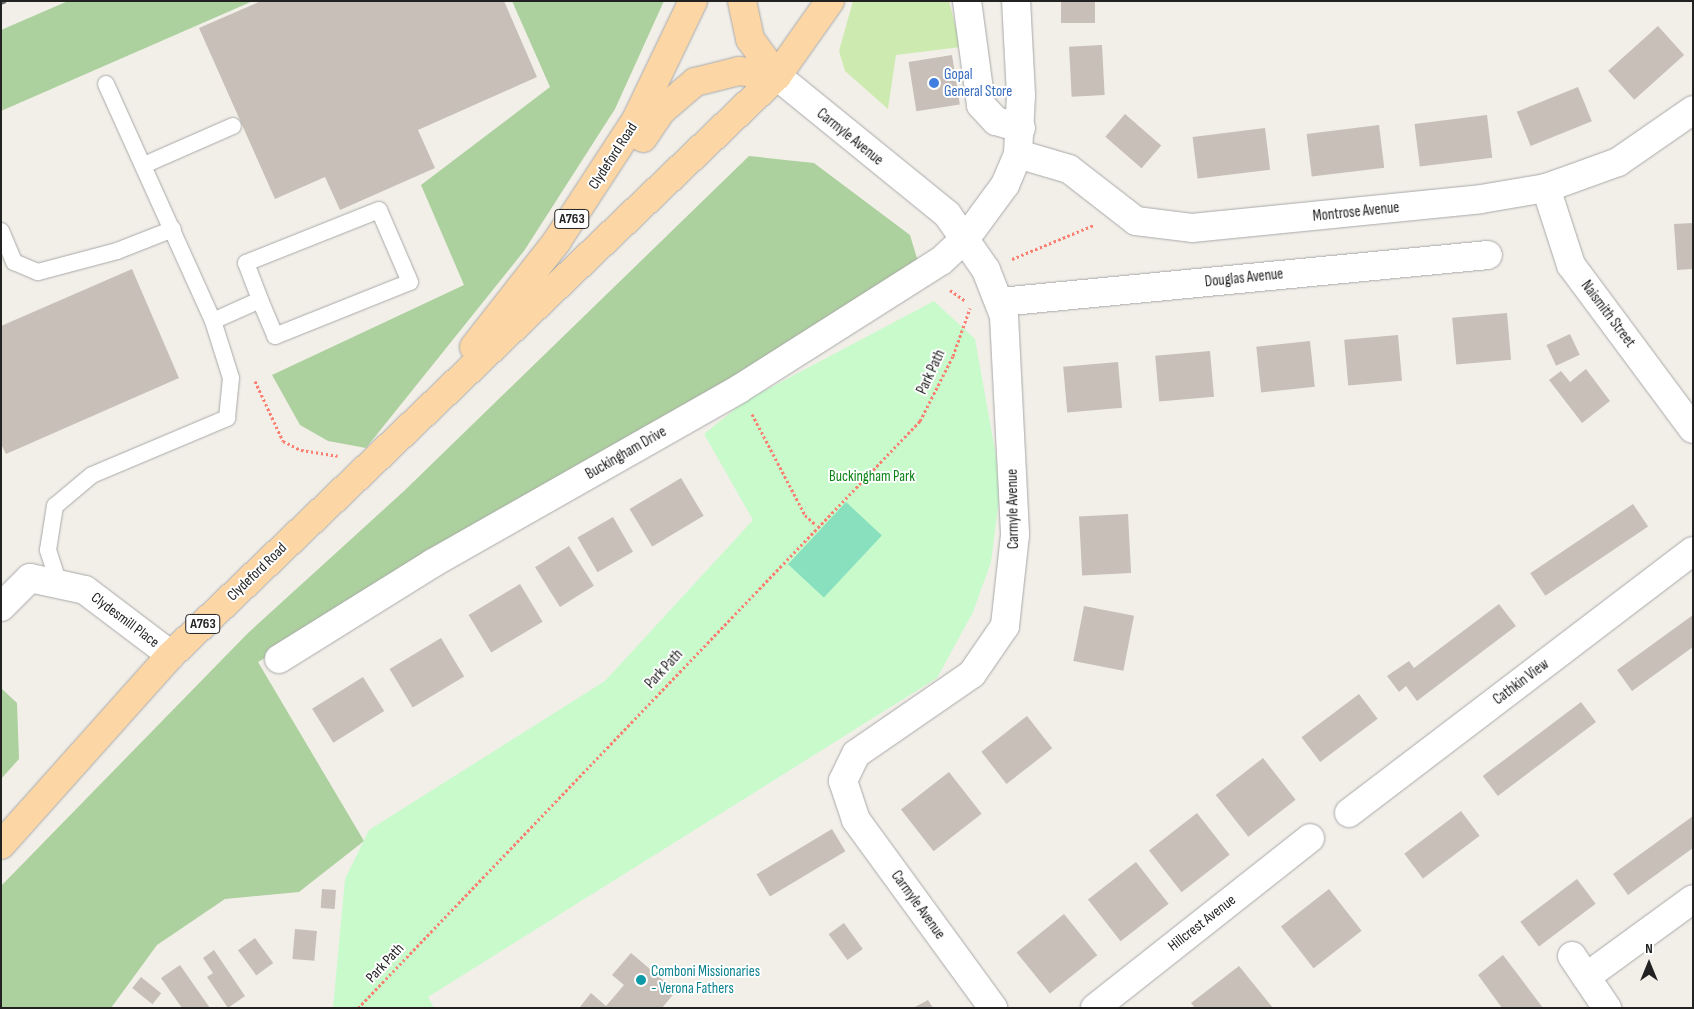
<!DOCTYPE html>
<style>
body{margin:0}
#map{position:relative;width:1694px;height:1009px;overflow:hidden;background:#f2efe9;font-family:"Sofia Sans Condensed",sans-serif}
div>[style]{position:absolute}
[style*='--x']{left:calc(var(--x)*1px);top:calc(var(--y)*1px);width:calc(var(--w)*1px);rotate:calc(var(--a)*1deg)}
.grass>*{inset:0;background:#cdebb0}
.forest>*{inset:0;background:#add19e}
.park>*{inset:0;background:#c8facc}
.pitch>*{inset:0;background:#88e0be;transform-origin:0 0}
.building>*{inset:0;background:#c7bfb8;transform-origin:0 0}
.path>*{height:3px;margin-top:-1.5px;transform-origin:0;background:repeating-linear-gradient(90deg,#fa8072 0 2.5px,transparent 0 5px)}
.roads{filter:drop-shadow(0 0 1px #a9a9a9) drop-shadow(0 0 1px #a9a9a9)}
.lane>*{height:16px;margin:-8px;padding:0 8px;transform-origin:8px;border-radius:8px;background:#fff}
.street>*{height:28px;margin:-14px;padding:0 14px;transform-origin:14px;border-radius:14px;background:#fff}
.primary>*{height:28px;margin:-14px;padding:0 14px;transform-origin:14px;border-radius:14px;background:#fcd6a4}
.rail>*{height:4px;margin-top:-2px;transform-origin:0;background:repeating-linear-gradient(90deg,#707070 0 10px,transparent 0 20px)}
.dots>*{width:14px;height:14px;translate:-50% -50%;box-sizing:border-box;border:2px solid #fff;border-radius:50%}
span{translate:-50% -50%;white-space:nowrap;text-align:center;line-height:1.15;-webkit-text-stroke:4px #fff;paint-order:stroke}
.shield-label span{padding:1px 4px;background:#fff;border:1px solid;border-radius:4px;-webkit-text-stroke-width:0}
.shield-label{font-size:14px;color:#222;font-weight:700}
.shop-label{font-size:15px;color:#366cbe}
.left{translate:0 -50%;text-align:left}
.street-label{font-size:15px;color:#222}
.park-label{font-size:15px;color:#0c8416}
.culture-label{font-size:15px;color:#0d838f}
.frame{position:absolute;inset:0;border:2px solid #222;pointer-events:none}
.north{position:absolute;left:1624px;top:939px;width:50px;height:50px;-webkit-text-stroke:4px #fff;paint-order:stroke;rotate:0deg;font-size:14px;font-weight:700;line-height:20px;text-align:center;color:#222}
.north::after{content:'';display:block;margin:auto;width:18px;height:22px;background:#222;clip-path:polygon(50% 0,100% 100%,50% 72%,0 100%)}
</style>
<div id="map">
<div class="grass">
<div style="clip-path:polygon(853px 1px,949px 1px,961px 47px,896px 55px,888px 109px,845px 71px,839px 51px)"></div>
</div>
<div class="forest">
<div style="clip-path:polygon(68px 1px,253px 1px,1px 111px,1px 30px)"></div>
<div style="clip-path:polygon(512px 1px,664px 1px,615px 109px,524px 251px,366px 448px,328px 441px,300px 425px,272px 375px,464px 285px,421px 185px,550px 87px)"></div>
<div style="clip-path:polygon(749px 156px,814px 163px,910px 235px,919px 265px,433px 563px,258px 662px,364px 841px,299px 892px,225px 899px,157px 945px,111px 1008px,1px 1008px,1px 886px,247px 634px,404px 491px)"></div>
<div style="clip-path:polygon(1px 688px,17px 703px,19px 759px,1px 779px)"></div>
</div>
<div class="park">
<div style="clip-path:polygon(934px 301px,975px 339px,1001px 484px,991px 562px,973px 612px,937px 678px,428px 997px,434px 1008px,333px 1008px,345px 879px,369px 830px,605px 681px,753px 520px,704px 434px,745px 401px)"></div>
</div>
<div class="pitch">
<div style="left:846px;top:502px;width:49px;height:85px;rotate:43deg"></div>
</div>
<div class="building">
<div style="clip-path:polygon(261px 1px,504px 1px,537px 77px,418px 130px,435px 168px,340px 210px,325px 177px,275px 199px,199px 28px)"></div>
<div style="left:1061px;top:1px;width:34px;height:22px"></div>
<div style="left:1658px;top:26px;width:39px;height:67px;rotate:48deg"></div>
<div style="left:1102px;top:45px;width:50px;height:33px;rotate:87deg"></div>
<div style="left:952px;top:55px;width:50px;height:44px;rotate:81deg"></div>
<div style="left:1578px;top:87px;width:37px;height:66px;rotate:68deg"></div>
<div style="left:1125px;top:114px;width:48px;height:30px;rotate:41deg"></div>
<div style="left:1487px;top:115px;width:43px;height:73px;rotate:83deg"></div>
<div style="left:1379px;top:125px;width:43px;height:73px;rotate:83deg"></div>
<div style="left:1265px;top:128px;width:42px;height:73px;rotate:83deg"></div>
<div style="clip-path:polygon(1693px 223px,1693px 269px,1677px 270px,1674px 224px)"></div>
<div style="clip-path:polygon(132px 269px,179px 378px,6px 454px,1px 444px,1px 326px)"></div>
<div style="left:1507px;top:313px;width:47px;height:55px;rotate:85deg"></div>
<div style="left:1570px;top:334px;width:23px;height:26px;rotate:65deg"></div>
<div style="left:1398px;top:335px;width:46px;height:54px;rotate:85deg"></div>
<div style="left:1310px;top:341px;width:46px;height:54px;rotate:84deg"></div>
<div style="left:1210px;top:351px;width:46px;height:55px;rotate:85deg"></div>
<div style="left:1118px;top:362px;width:46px;height:55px;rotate:85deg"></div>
<div style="clip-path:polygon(1586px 369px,1610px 401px,1582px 423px,1549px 380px,1561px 371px,1570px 382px)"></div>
<div style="left:681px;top:478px;width:44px;height:60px;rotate:59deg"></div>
<div style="left:1633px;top:504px;width:27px;height:124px;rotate:56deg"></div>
<div style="left:1128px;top:514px;width:59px;height:49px;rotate:87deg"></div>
<div style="left:613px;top:517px;width:40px;height:41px;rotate:60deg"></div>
<div style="left:569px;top:546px;width:47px;height:40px;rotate:58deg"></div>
<div style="left:520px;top:584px;width:44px;height:60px;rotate:59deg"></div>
<div style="clip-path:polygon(1499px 604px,1516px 626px,1417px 701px,1406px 686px,1399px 692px,1387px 676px,1409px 661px,1414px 668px)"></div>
<div style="left:1084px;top:606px;width:51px;height:56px;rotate:11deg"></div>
<div style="clip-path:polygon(1693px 615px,1693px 647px,1632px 691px,1617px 670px)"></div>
<div style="left:441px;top:638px;width:45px;height:60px;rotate:59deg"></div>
<div style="left:363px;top:677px;width:40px;height:60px;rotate:58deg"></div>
<div style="left:1359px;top:694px;width:31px;height:72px;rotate:53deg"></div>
<div style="left:1581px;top:702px;width:25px;height:123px;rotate:53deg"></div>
<div style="left:1027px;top:716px;width:41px;height:58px;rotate:52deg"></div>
<div style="left:1263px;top:758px;width:53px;height:60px;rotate:52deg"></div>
<div style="left:949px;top:772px;width:53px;height:61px;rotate:52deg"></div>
<div style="left:1461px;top:811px;width:31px;height:71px;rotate:53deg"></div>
<div style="left:1197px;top:813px;width:53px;height:61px;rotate:52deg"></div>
<div style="clip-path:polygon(1693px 816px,1693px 848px,1628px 895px,1613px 874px)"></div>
<div style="left:832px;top:829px;width:26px;height:88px;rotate:59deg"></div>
<div style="left:1136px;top:862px;width:53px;height:61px;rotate:52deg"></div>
<div style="left:1577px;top:879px;width:31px;height:71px;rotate:53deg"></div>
<div style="left:322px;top:889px;width:14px;height:19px;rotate:4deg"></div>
<div style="left:1329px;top:889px;width:53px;height:61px;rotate:52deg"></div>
<div style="left:1064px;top:914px;width:53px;height:61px;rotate:51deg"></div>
<div style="left:844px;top:923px;width:32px;height:19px;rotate:54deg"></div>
<div style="left:295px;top:929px;width:22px;height:30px;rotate:5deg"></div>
<div style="left:255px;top:938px;width:31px;height:21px;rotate:54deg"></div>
<div style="clip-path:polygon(214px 950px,245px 996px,228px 1008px,207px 977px,213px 973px,203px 958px)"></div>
<div style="clip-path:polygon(631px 953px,676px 991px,662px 1008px,579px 1008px,591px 993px,606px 1006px,624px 985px,612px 975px)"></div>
<div style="clip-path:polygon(1503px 955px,1522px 980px,1543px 1008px,1502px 1008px,1478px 975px)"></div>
<div style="clip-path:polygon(180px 965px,210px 1008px,182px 1008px,161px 978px)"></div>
<div style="clip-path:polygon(1239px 966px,1273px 1008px,1195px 1008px,1191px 1003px)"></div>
<div style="left:141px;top:977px;width:26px;height:14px;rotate:39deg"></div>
<div style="clip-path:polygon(928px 1000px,933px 1008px,913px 1008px)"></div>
</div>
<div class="path">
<div style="--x:1012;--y:259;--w:89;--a:-22.5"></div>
<div style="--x:950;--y:290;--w:19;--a:35"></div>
<div style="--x:255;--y:381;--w:66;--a:65"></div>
<div style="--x:283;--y:441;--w:20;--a:27"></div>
<div style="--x:301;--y:450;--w:37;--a:9"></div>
<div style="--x:752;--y:414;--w:114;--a:62.3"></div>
<div style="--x:805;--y:515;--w:15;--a:42"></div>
<div style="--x:358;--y:1008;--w:813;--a:-46.25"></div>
<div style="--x:920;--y:421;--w:73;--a:-63.1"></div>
<div style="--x:953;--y:356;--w:51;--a:-70.5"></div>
</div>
<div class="roads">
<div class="lane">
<div style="--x:106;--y:84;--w:260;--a:65.7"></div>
<div style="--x:144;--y:165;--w:97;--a:-23.7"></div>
<div style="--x:1;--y:231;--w:34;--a:67"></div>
<div style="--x:14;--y:262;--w:26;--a:23"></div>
<div style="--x:38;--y:272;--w:82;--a:-14.9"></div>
<div style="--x:117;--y:251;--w:60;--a:-21.4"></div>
<div style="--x:59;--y:584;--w:36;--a:-108"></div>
<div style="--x:48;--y:550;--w:45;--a:-81"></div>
<div style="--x:55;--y:506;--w:48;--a:-40"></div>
<div style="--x:92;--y:475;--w:147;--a:-22.9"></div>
<div style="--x:227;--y:418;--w:40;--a:-84.3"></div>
<div style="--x:231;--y:378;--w:60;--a:-107.5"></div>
<div style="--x:213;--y:321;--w:51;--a:-24.1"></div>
<div style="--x:260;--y:300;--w:39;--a:67"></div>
<div style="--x:275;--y:336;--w:145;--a:-21.8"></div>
<div style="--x:410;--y:282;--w:78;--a:-113.3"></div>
<div style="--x:379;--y:210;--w:143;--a:158.3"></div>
<div style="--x:246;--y:263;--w:40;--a:69"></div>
</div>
<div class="street">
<div style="--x:967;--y:1;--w:105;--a:82.3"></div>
<div style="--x:981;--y:105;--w:22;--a:47"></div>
<div style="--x:996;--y:121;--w:26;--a:16"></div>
<div style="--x:777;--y:76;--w:219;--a:39.1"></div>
<div style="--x:947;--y:214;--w:68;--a:55.1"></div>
<div style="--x:986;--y:270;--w:49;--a:68.6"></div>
<div style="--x:1004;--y:316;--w:219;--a:87.1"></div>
<div style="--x:1015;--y:535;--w:92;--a:96.3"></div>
<div style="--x:1005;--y:626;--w:58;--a:124.5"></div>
<div style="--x:972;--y:674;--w:141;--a:145.4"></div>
<div style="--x:856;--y:754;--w:30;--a:116"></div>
<div style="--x:843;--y:781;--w:41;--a:71.6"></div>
<div style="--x:856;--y:820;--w:233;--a:53.9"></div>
<div style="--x:1018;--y:154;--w:53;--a:16.4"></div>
<div style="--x:1069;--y:169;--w:85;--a:37.8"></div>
<div style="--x:1136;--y:221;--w:56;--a:7.1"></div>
<div style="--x:1192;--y:228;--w:290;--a:-5.7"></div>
<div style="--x:1481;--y:199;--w:66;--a:-9.6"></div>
<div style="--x:1546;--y:188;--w:77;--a:-19.9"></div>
<div style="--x:1618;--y:162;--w:91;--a:-34.7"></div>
<div style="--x:1546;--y:188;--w:81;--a:72"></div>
<div style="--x:1571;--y:265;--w:204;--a:53.4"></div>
<div style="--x:1000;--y:302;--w:490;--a:-5.5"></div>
<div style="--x:1;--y:607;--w:41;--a:-45"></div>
<div style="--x:30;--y:578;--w:56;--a:12.3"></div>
<div style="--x:85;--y:590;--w:108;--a:37.1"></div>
<div style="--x:279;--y:659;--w:181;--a:-31.9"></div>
<div style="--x:433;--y:563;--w:352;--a:-29.6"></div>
<div style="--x:739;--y:389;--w:239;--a:-32.4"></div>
<div style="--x:941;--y:261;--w:34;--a:-43"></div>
<div style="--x:966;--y:238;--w:66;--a:-53.7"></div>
<div style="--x:1005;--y:185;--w:34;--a:-67"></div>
<div style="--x:1018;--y:154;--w:59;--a:-87.1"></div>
<div style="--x:1021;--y:95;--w:94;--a:-93"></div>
<div style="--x:1349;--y:813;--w:432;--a:-37.3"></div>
<div style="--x:1572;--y:956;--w:63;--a:56.1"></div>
<div style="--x:1586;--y:977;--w:132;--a:-36.1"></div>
<div style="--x:1095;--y:1008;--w:274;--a:-38.3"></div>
</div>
<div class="primary">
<div style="--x:742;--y:1;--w:39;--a:78"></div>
<div style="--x:750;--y:39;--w:46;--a:53.9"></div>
<div style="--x:643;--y:138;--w:32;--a:-56"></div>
<div style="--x:661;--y:111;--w:45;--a:-40.5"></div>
<div style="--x:695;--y:82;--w:45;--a:-14"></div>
<div style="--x:739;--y:71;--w:38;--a:7"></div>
<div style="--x:474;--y:347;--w:135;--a:-51.9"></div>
<div style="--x:557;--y:241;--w:145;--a:-56.9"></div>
<div style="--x:636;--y:120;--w:132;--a:-64.4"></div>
<div style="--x:1;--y:845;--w:255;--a:-48.2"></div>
<div style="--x:171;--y:655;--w:838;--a:-43.69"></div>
<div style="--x:777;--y:76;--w:92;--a:-54.8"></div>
</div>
</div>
<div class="rail">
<div style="--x:1;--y:3;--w:5;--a:-22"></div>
</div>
<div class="dots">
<div style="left:934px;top:83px;background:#3f7fe0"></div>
<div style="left:641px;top:980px;background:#0f9aa8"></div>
</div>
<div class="shield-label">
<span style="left:572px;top:219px">A763</span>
<span style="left:203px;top:624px">A763</span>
</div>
<div class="shop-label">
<span class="left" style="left:944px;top:83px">Gopal<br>General Store</span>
</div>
<div class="street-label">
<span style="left:850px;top:137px;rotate:39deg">Carmyle Avenue</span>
<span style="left:613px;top:156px;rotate:-57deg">Clydeford Road</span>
<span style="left:1356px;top:212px;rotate:-6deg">Montrose Avenue</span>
<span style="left:1244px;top:278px;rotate:-6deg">Douglas Avenue</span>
<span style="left:1608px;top:314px;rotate:53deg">Naismith Street</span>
<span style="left:931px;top:372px;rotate:-65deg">Park Path</span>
<span style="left:626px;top:453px;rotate:-30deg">Buckingham Drive</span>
<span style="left:1013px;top:509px;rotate:-91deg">Carmyle Avenue</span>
<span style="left:257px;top:572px;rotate:-44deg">Clydeford Road</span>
<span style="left:125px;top:620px;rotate:37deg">Clydesmill Place</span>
<span style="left:664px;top:669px;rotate:-47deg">Park Path</span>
<span style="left:1521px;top:682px;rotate:-37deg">Cathkin View</span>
<span style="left:918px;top:905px;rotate:54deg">Carmyle Avenue</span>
<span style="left:1202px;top:923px;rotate:-38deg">Hillcrest Avenue</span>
<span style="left:385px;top:963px;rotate:-47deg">Park Path</span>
</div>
<div class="park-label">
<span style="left:872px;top:477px">Buckingham Park</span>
</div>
<div class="culture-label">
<span class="left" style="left:651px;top:980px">Comboni Missionaries<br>- Verona Fathers</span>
</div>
<div class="frame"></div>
<div class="north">N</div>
</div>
